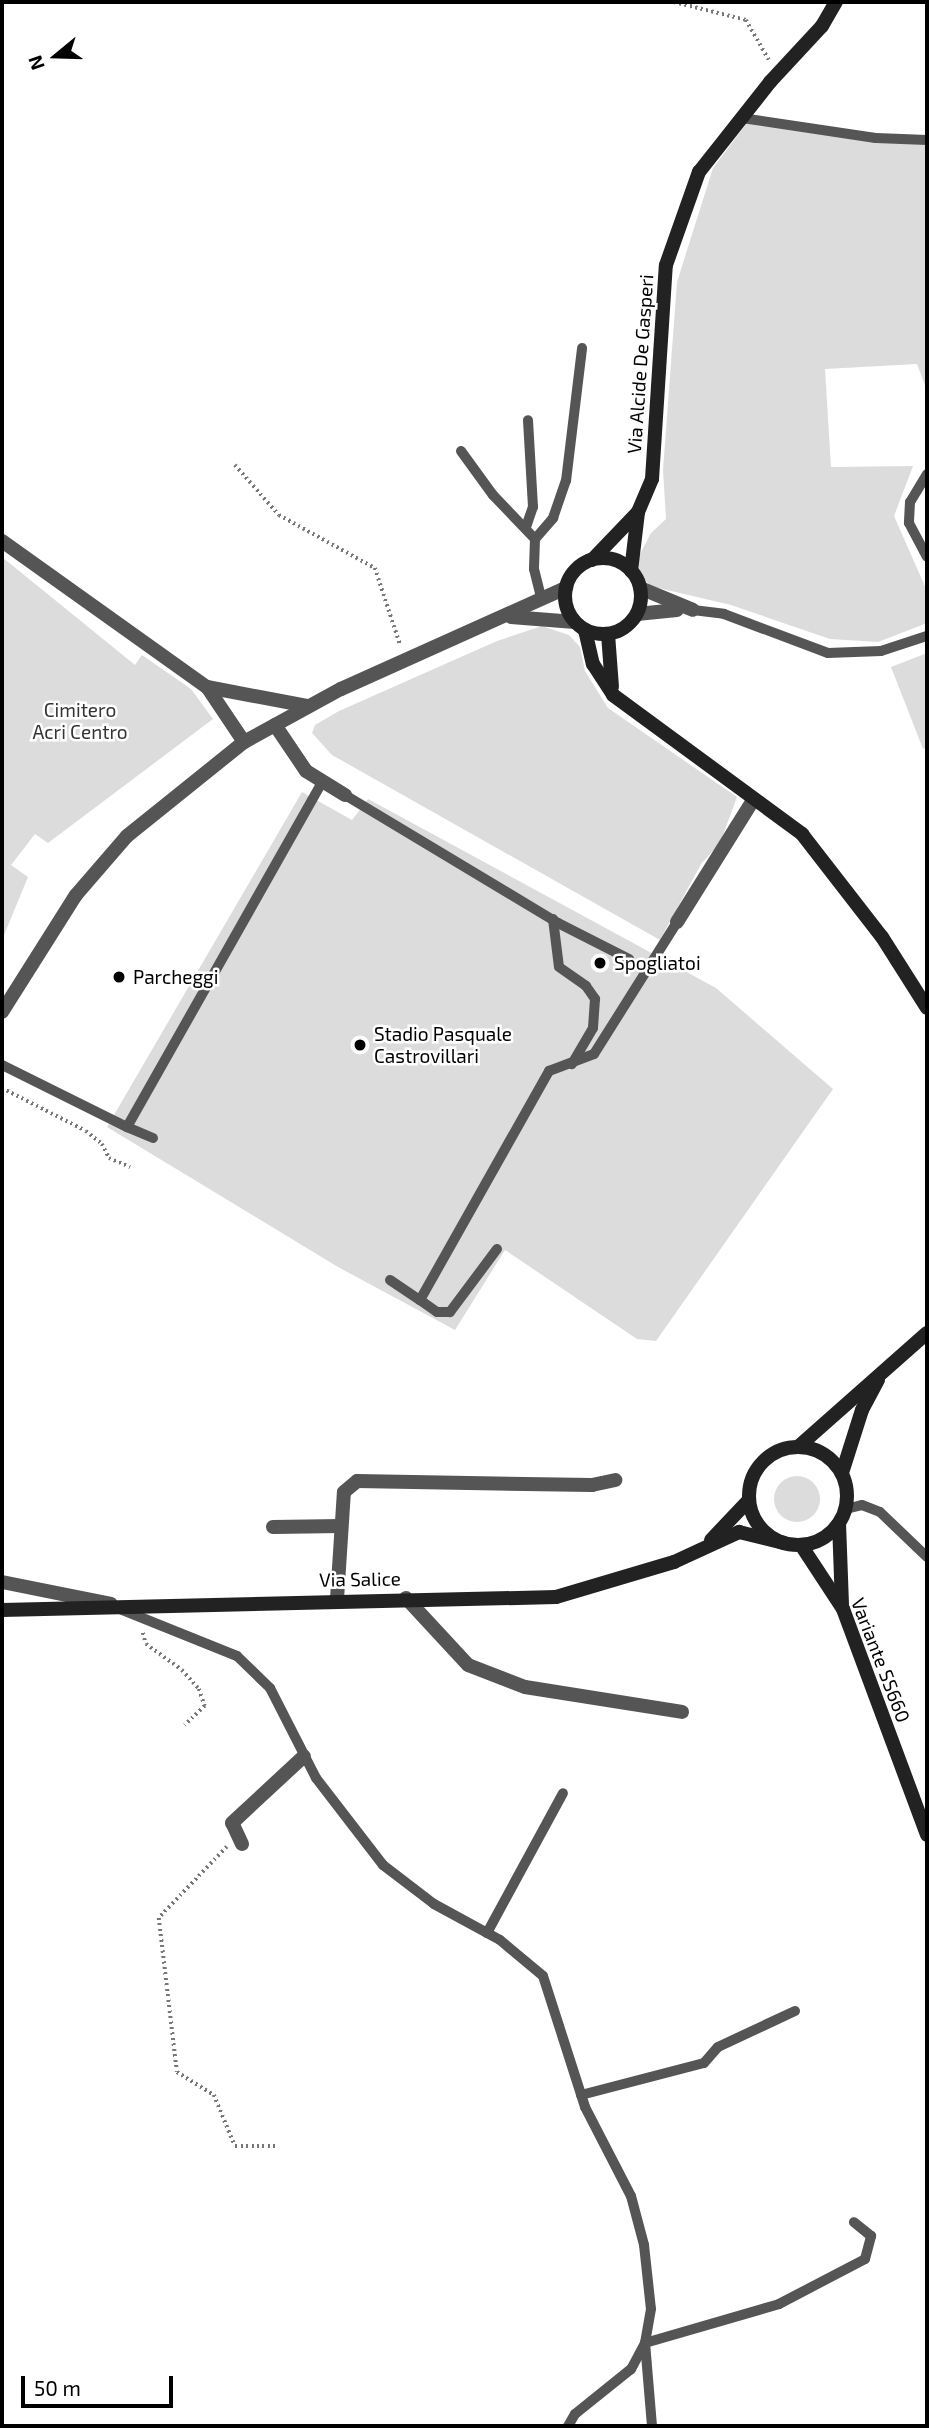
<!DOCTYPE html>
<style>
body{margin:0}
#map{position:relative;width:929px;height:2428px;overflow:hidden;background:#fff;font-family:"Exo 2",sans-serif}
div>[style]{position:absolute}
[style*='--x']{left:calc(var(--x)*1px);top:calc(var(--y)*1px);width:calc(var(--w)*1px);rotate:calc(var(--a)*1deg)}
.green>*{inset:0;background:#dcdcdc}
.round{border-radius:50%}
.path>*{height:3.5px;margin-top:-1.75px;transform-origin:0;background:repeating-linear-gradient(90deg,#777 0 2px,transparent 0 5.5px)}
.lane>*{height:10px;margin:-5px;padding:0 5px;transform-origin:5px;border-radius:5px;background:#555}
.street>*{height:14px;margin:-7px;padding:0 7px;transform-origin:7px;border-radius:7px;background:#555}
.secondary>*{height:14px;margin:-7px;padding:0 7px;transform-origin:7px;border-radius:7px;background:#222}
.secondary>.ring{margin:-7px;padding:0;box-sizing:content-box;background:none;border:14px solid #222;border-radius:50%}
.dots>*{width:19px;height:19px;translate:-50% -50%;box-sizing:border-box;border:4px solid #fff;border-radius:50%}
span{translate:-50% -50%;white-space:nowrap;text-align:center;line-height:1.15;-webkit-text-stroke:5px #fff;paint-order:stroke}
.street-label{font-size:19px;color:#000}
.park-label{font-size:19px;color:#333}
.poi-label{font-size:19px;color:#000}
.left{translate:0 -50%;text-align:left}
.frame{position:absolute;inset:0;border:4px solid #000;pointer-events:none}
.north{position:absolute;left:21px;top:21px;width:70px;height:70px;-webkit-text-stroke:5px #fff;paint-order:stroke;rotate:251deg;font-size:19px;font-weight:700;line-height:28px;text-align:center;color:#000}
.north::after{content:'';display:block;margin:auto;width:24px;height:32px;background:#000;clip-path:polygon(50% 0,100% 100%,50% 72%,0 100%)}
.scale{position:absolute;left:21px;top:2376px;width:152px;height:32px;box-sizing:border-box;border:4px solid #000;border-top:0;padding-left:9px;font-size:21px;line-height:24px;white-space:nowrap;color:#000;-webkit-text-stroke:5px #fff;paint-order:stroke}
</style>
<div id="map">
<div class="green">
<div style="clip-path:polygon(750px 119px,927px 140px,927px 391px,917px 364px,825px 369px,831px 467px,913px 466px,894px 516px,927px 591px,927px 623px,878px 642px,830px 639px,731px 605px,650px 586px,640px 575px,637px 560px,651px 533px,666px 519px,663px 470px,677px 282px,713px 168px)"></div>
<div style="clip-path:polygon(2px 557px,135px 665px,142px 655px,191px 689px,213px 719px,48px 843px,35px 834px,11px 865px,28px 877px,2px 940px)"></div>
<div style="clip-path:polygon(542px 626px,569px 635px,580px 647px,585px 671px,608px 708px,737px 797px,720px 843px,701px 864px,660px 940px,332px 755px,312px 733px,315px 725px,339px 711px,497px 641px)"></div>
<div style="clip-path:polygon(927px 653px,927px 747px,923px 749px,891px 667px)"></div>
<div style="clip-path:polygon(302px 792px,352px 820px,368px 799px,716px 988px,833px 1089px,656px 1341px,637px 1339px,505px 1250px,455px 1330px,338px 1267px,107px 1127px)"></div>
<div class="round" style="left:774px;top:1476px;width:46px;height:46px"></div>
</div>
<div class="path">
<div style="--x:674;--y:2;--w:74;--a:14"></div>
<div style="--x:746;--y:20;--w:46;--a:60.1"></div>
<div style="--x:235;--y:465;--w:67;--a:48.7"></div>
<div style="--x:279;--y:515;--w:110;--a:28.9"></div>
<div style="--x:375;--y:568;--w:80;--a:71.8"></div>
<div style="--x:2;--y:1088;--w:94;--a:27.1"></div>
<div style="--x:86;--y:1131;--w:21;--a:39"></div>
<div style="--x:102;--y:1144;--w:16;--a:63"></div>
<div style="--x:109;--y:1158;--w:23;--a:23"></div>
<div style="--x:143;--y:1633;--w:11;--a:75"></div>
<div style="--x:146;--y:1644;--w:44;--a:35.8"></div>
<div style="--x:182;--y:1670;--w:25;--a:48"></div>
<div style="--x:199;--y:1689;--w:18;--a:71"></div>
<div style="--x:205;--y:1706;--w:28;--a:136"></div>
<div style="--x:227;--y:1847;--w:98;--a:133.8"></div>
<div style="--x:159;--y:1918;--w:155;--a:83.3"></div>
<div style="--x:177;--y:2072;--w:44;--a:31.9"></div>
<div style="--x:214;--y:2095;--w:55;--a:67.6"></div>
<div style="--x:235;--y:2146;--w:43;--a:0"></div>
</div>
<div class="lane">
<div style="--x:742;--y:118;--w:135;--a:8.5"></div>
<div style="--x:876;--y:138;--w:51;--a:2.2"></div>
<div style="--x:461;--y:451;--w:54;--a:54"></div>
<div style="--x:493;--y:495;--w:61;--a:46.3"></div>
<div style="--x:535;--y:539;--w:30;--a:92"></div>
<div style="--x:534;--y:569;--w:32;--a:76"></div>
<div style="--x:927;--y:474;--w:33;--a:121"></div>
<div style="--x:910;--y:502;--w:21;--a:93"></div>
<div style="--x:909;--y:523;--w:38;--a:62"></div>
<div style="--x:526;--y:527;--w:21;--a:-71"></div>
<div style="--x:533;--y:507;--w:87;--a:-93.3"></div>
<div style="--x:535;--y:539;--w:28;--a:-49"></div>
<div style="--x:553;--y:518;--w:39;--a:-71"></div>
<div style="--x:566;--y:481;--w:134;--a:-83.1"></div>
<div style="--x:693;--y:610;--w:31;--a:7"></div>
<div style="--x:724;--y:614;--w:111;--a:20.6"></div>
<div style="--x:828;--y:653;--w:53;--a:-2.2"></div>
<div style="--x:881;--y:651;--w:48;--a:-18.1"></div>
<div style="--x:345;--y:795;--w:249;--a:31"></div>
<div style="--x:558;--y:923;--w:80;--a:26.9"></div>
<div style="--x:553;--y:919;--w:48;--a:82.9"></div>
<div style="--x:559;--y:967;--w:33;--a:35"></div>
<div style="--x:586;--y:986;--w:16;--a:55"></div>
<div style="--x:595;--y:999;--w:29;--a:94"></div>
<div style="--x:593;--y:1028;--w:42;--a:120.3"></div>
<div style="--x:2;--y:1065;--w:140;--a:26.4"></div>
<div style="--x:153;--y:1138;--w:28;--a:-157"></div>
<div style="--x:127;--y:1127;--w:398;--a:-60.5"></div>
<div style="--x:497;--y:1249;--w:79;--a:126.7"></div>
<div style="--x:450;--y:1312;--w:13;--a:180"></div>
<div style="--x:437;--y:1312;--w:21;--a:-145"></div>
<div style="--x:420;--y:1300;--w:263;--a:-60.6"></div>
<div style="--x:549;--y:1071;--w:48;--a:-20.7"></div>
<div style="--x:594;--y:1054;--w:156;--a:-57.8"></div>
<div style="--x:390;--y:1280;--w:36;--a:34"></div>
<div style="--x:846;--y:1509;--w:16;--a:-14"></div>
<div style="--x:862;--y:1505;--w:19;--a:21"></div>
<div style="--x:880;--y:1512;--w:65;--a:43.8"></div>
<div style="--x:120;--y:1609;--w:126;--a:21.9"></div>
<div style="--x:237;--y:1656;--w:46;--a:44.1"></div>
<div style="--x:270;--y:1688;--w:101;--a:62.9"></div>
<div style="--x:316;--y:1778;--w:110;--a:52.4"></div>
<div style="--x:383;--y:1865;--w:64;--a:37.4"></div>
<div style="--x:434;--y:1904;--w:75;--a:28.6"></div>
<div style="--x:500;--y:1940;--w:56;--a:39.9"></div>
<div style="--x:543;--y:1976;--w:138;--a:72.2"></div>
<div style="--x:585;--y:2107;--w:100;--a:62.7"></div>
<div style="--x:631;--y:2196;--w:51;--a:75.1"></div>
<div style="--x:644;--y:2245;--w:64;--a:83.8"></div>
<div style="--x:651;--y:2309;--w:35;--a:100"></div>
<div style="--x:645;--y:2343;--w:30;--a:118"></div>
<div style="--x:631;--y:2369;--w:72;--a:141.2"></div>
<div style="--x:575;--y:2414;--w:14;--a:120"></div>
<div style="--x:487;--y:1933;--w:159;--a:-61.5"></div>
<div style="--x:581;--y:2095;--w:127;--a:-14.6"></div>
<div style="--x:704;--y:2063;--w:21;--a:-49"></div>
<div style="--x:718;--y:2047;--w:85;--a:-25.1"></div>
<div style="--x:652;--y:2426;--w:83;--a:-94.8"></div>
<div style="--x:645;--y:2343;--w:140;--a:-16.2"></div>
<div style="--x:779;--y:2304;--w:97;--a:-27.6"></div>
<div style="--x:865;--y:2259;--w:24;--a:-75"></div>
<div style="--x:871;--y:2236;--w:22;--a:-141"></div>
</div>
<div class="street">
<div style="--x:2;--y:541;--w:252;--a:35.5"></div>
<div style="--x:640;--y:588;--w:57;--a:22.5"></div>
<div style="--x:637;--y:614;--w:40;--a:-5.7"></div>
<div style="--x:511;--y:617;--w:64;--a:4.5"></div>
<div style="--x:275;--y:725;--w:55;--a:56"></div>
<div style="--x:306;--y:771;--w:46;--a:31.6"></div>
<div style="--x:244;--y:742;--w:66;--a:-123.9"></div>
<div style="--x:207;--y:687;--w:103;--a:10.7"></div>
<div style="--x:677;--y:922;--w:145;--a:-58"></div>
<div style="--x:2;--y:1012;--w:138;--a:-57.7"></div>
<div style="--x:76;--y:895;--w:78;--a:-49.2"></div>
<div style="--x:127;--y:836;--w:150;--a:-38.8"></div>
<div style="--x:244;--y:742;--w:111;--a:-28.7"></div>
<div style="--x:341;--y:689;--w:247;--a:-24.2"></div>
<div style="--x:273;--y:1527;--w:68;--a:-0.8"></div>
<div style="--x:2;--y:1582;--w:111;--a:11.4"></div>
<div style="--x:406;--y:1598;--w:91;--a:47.2"></div>
<div style="--x:468;--y:1665;--w:61;--a:21.1"></div>
<div style="--x:525;--y:1687;--w:159;--a:9"></div>
<div style="--x:337;--y:1599;--w:107;--a:-86.3"></div>
<div style="--x:344;--y:1492;--w:17;--a:-40"></div>
<div style="--x:357;--y:1481;--w:235;--a:1"></div>
<div style="--x:592;--y:1485;--w:24;--a:-12"></div>
<div style="--x:242;--y:1844;--w:23;--a:-115"></div>
<div style="--x:232;--y:1823;--w:98;--a:-42.9"></div>
</div>
<div class="secondary">
<div class="ring" style="left:565px;top:558px;width:62px;height:62px"></div>
<div style="--x:592;--y:560;--w:66;--a:-46.2"></div>
<div style="--x:631;--y:571;--w:59;--a:-83.2"></div>
<div style="--x:638;--y:512;--w:36;--a:-67"></div>
<div style="--x:652;--y:479;--w:214;--a:-86.3"></div>
<div style="--x:666;--y:265;--w:99;--a:-70.5"></div>
<div style="--x:699;--y:172;--w:115;--a:-51.7"></div>
<div style="--x:770;--y:82;--w:76;--a:-47.1"></div>
<div style="--x:822;--y:26;--w:28;--a:-60"></div>
<div style="--x:585;--y:630;--w:35;--a:77"></div>
<div style="--x:593;--y:664;--w:37;--a:57"></div>
<div style="--x:613;--y:695;--w:235;--a:36.3"></div>
<div style="--x:802;--y:834;--w:130;--a:52.2"></div>
<div style="--x:882;--y:937;--w:84;--a:57.6"></div>
<div style="--x:608;--y:634;--w:53;--a:85.7"></div>
<div class="ring" style="left:749px;top:1447px;width:84px;height:84px"></div>
<div style="--x:798;--y:1447;--w:172;--a:-41.5"></div>
<div style="--x:842;--y:1473;--w:66;--a:-72.4"></div>
<div style="--x:862;--y:1410;--w:34;--a:-62"></div>
<div style="--x:839;--y:1523;--w:81;--a:87.9"></div>
<div style="--x:711;--y:1540;--w:55;--a:-46.5"></div>
<div style="--x:801;--y:1545;--w:77;--a:56.7"></div>
<div style="--x:843;--y:1609;--w:241;--a:69.6"></div>
<div style="--x:2;--y:1610;--w:554;--a:-1.34"></div>
<div style="--x:556;--y:1597;--w:123;--a:-16.5"></div>
<div style="--x:674;--y:1562;--w:72;--a:-24.8"></div>
<div style="--x:739;--y:1532;--w:46;--a:13.7"></div>
</div>
<div class="dots">
<div style="left:600px;top:963px;background:#000"></div>
<div style="left:119px;top:977px;background:#000"></div>
<div style="left:360px;top:1045px;background:#000"></div>
</div>
<div class="street-label">
<span style="left:640px;top:364px;rotate:-86deg">Via Alcide De Gasperi</span>
<span style="left:360px;top:1579px;rotate:-1deg">Via Salice</span>
<span style="left:881px;top:1660px;rotate:69deg">Variante SS660</span>
</div>
<div class="park-label">
<span style="left:80px;top:721px">Cimitero<br>Acri Centro</span>
</div>
<div class="poi-label">
<span class="left" style="left:614px;top:963px">Spogliatoi</span>
<span class="left" style="left:133px;top:977px">Parcheggi</span>
<span class="left" style="left:374px;top:1045px">Stadio Pasquale<br>Castrovillari</span>
</div>
<div class="frame"></div>
<div class="north">N</div>
<div class="scale">50 m</div>
</div>
